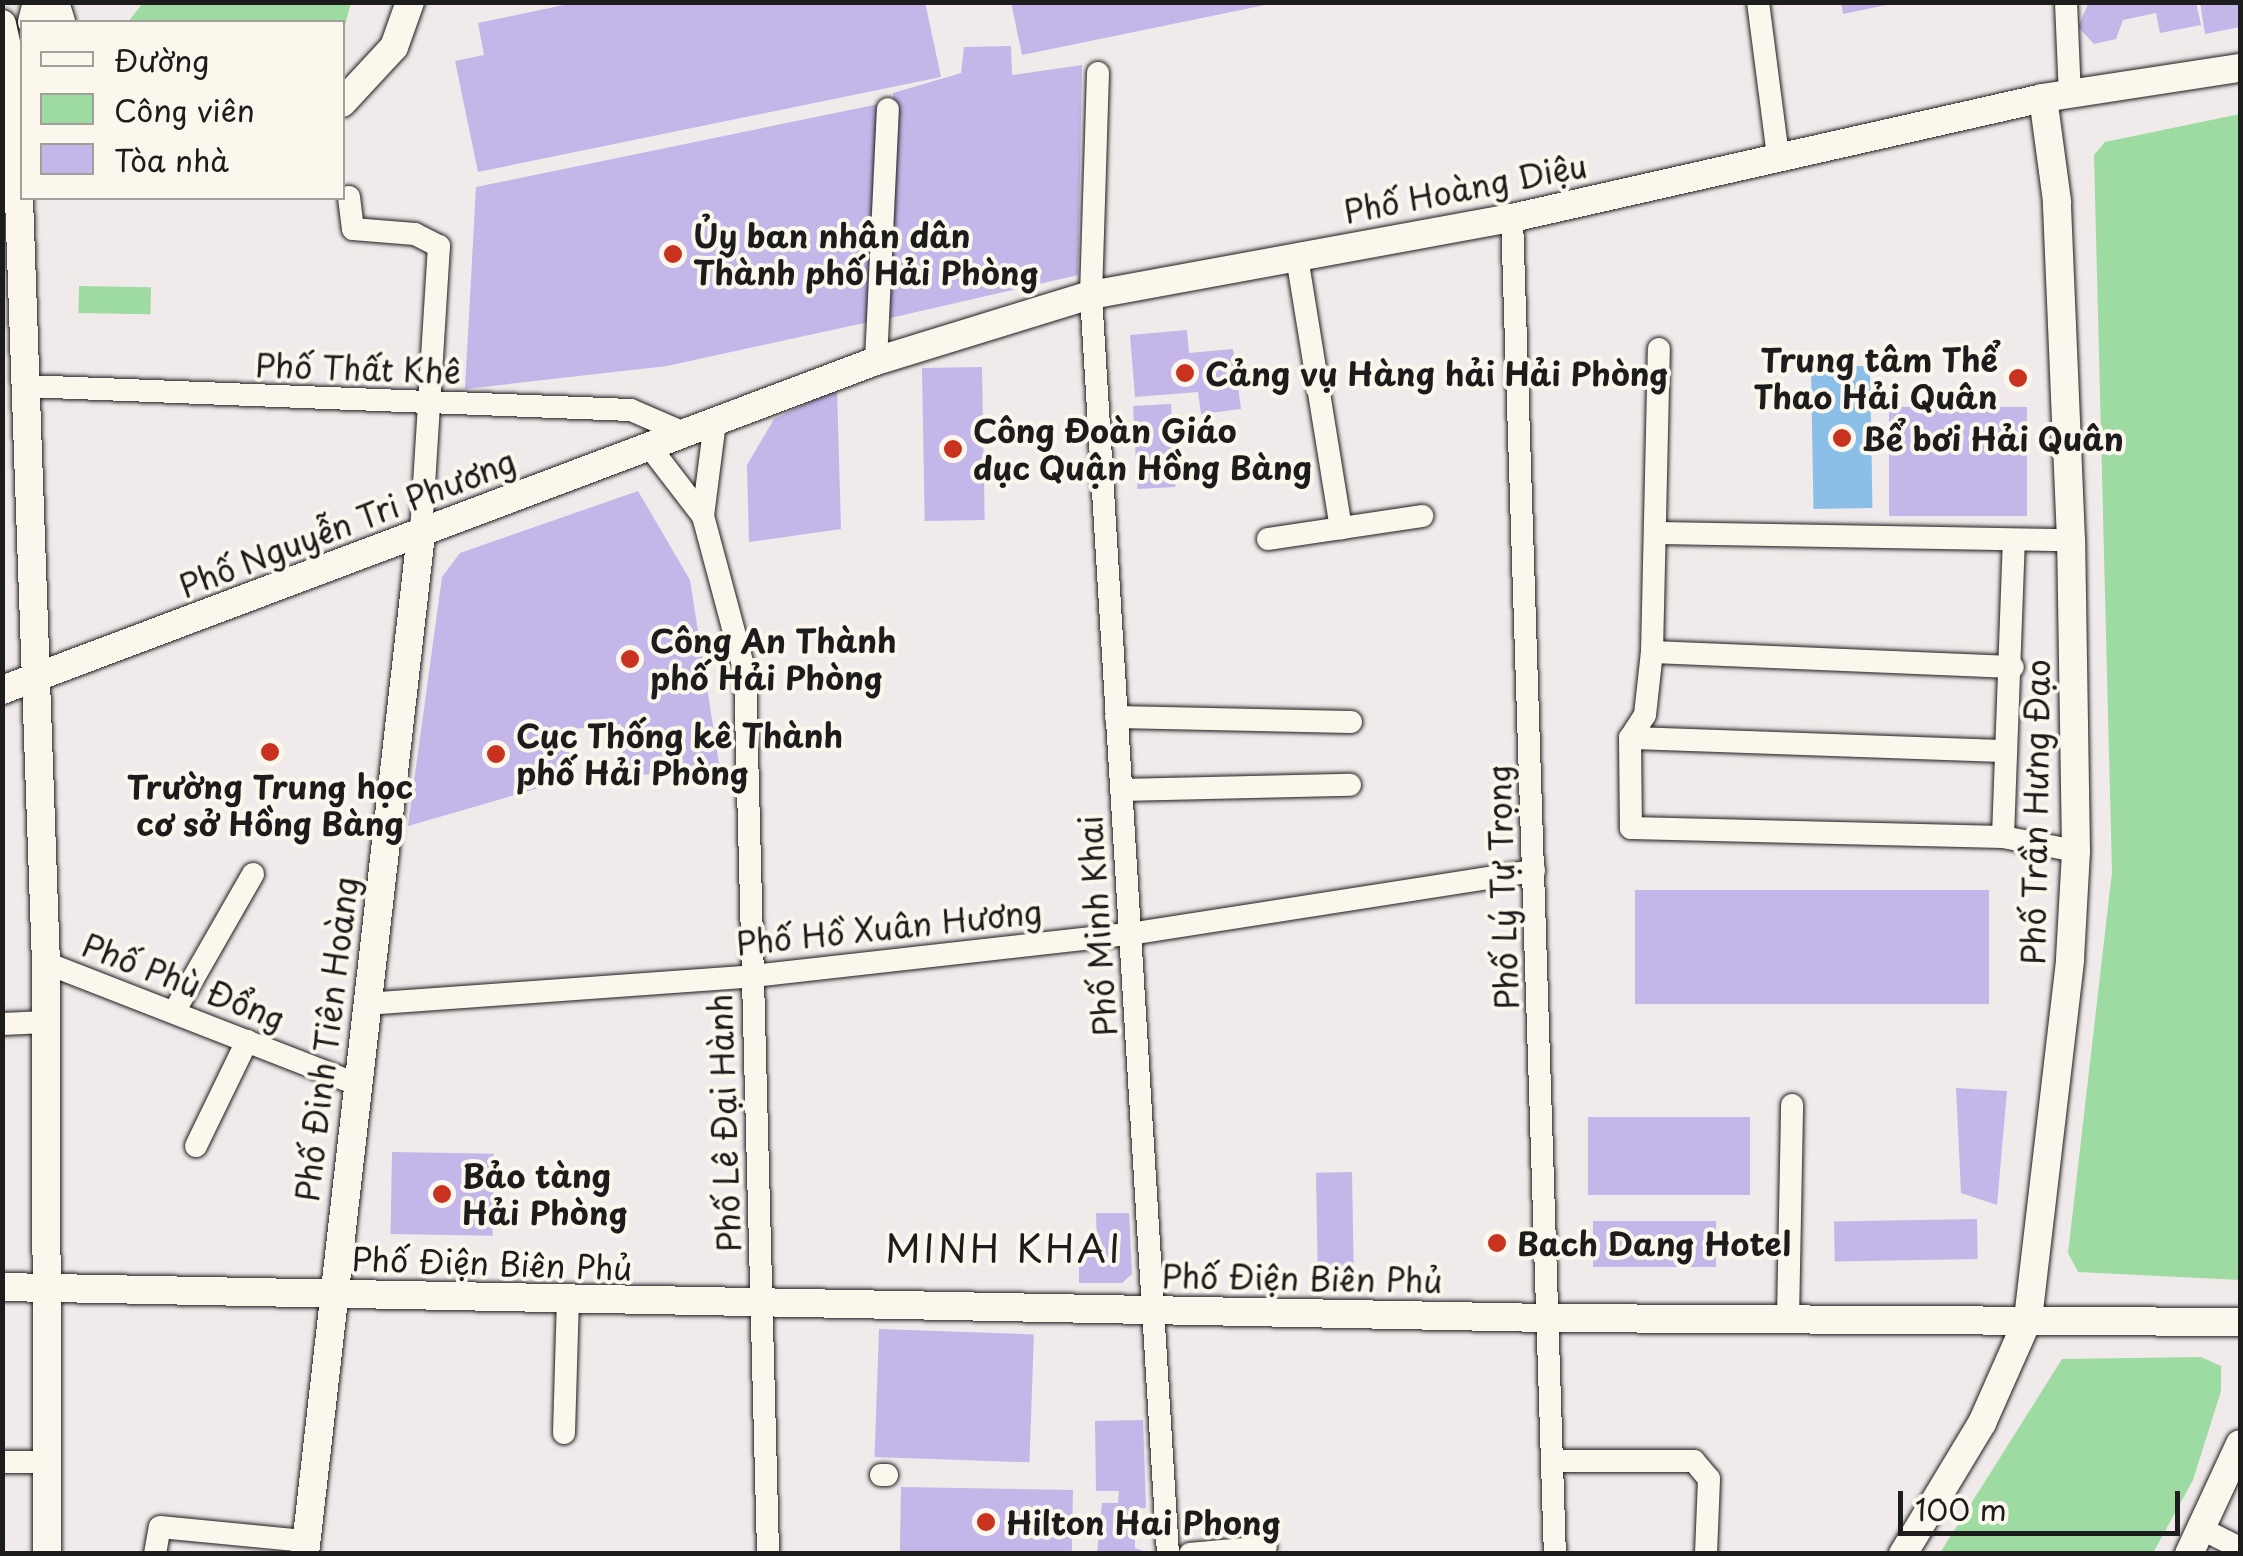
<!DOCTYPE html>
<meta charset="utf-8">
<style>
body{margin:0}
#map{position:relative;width:2243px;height:1556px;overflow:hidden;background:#f0eaeb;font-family:"Playpen Sans",sans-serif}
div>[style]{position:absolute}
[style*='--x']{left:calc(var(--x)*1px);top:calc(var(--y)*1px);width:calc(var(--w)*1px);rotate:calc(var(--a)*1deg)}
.green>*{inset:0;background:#9edba2;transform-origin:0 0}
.water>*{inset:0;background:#8bbfe8;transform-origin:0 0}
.building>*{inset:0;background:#c4b6e8;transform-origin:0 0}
.roads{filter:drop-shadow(0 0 2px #1c1c1c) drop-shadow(0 0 2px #1c1c1c)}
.minor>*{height:22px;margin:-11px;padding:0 11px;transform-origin:11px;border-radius:11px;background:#fbf7ec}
.major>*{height:28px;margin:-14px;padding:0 14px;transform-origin:14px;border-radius:14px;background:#fbf7ec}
.dots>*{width:28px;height:28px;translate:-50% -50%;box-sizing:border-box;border:5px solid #fbf7ec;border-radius:50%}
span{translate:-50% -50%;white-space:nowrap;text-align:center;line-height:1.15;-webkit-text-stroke:8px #fbf7ec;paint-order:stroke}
.street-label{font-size:32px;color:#1c1c1c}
.poi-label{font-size:32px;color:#1c1c1c;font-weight:700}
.left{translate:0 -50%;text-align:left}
.right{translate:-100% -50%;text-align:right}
.quarter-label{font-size:38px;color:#1c1c1c;letter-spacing:2.5px}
.frame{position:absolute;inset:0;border:5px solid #1c1c1c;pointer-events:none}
.legend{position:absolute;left:20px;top:20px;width:325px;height:180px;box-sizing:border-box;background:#fbf7ec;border:2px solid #a29f99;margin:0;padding:12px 18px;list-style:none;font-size:30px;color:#1c1c1c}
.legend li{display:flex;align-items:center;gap:20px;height:50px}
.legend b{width:50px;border:2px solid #a29f99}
.scale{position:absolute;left:1898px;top:1491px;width:282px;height:45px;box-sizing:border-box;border:5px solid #1c1c1c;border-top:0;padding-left:12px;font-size:30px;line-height:35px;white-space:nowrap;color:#1c1c1c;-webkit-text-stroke:8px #fbf7ec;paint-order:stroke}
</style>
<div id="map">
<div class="green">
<div style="clip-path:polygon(351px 2px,343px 34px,342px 22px,128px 22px,143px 3px)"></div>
<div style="clip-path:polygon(2240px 114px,2240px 1280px,2078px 1272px,2068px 1253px,2112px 872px,2094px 155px,2105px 142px)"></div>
<div style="left:79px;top:286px;width:72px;height:27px;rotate:1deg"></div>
<div style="clip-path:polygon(2201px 1357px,2221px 1366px,2221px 1391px,2193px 1480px,2153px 1553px,1940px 1553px,2062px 1359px)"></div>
</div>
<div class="water">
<div style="left:1870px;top:366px;width:142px;height:59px;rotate:89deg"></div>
</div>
<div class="building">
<div style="clip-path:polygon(578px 2px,925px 2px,941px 77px,478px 172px,455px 61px,484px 55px,478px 23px)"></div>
<div style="clip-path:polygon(1011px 2px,1270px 2px,1270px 4px,1022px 55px)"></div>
<div style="clip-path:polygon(1841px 2px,1891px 2px,1891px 4px,1843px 14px)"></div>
<div style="clip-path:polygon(2089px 2px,2196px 2px,2201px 25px,2160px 33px,2156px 13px,2123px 20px,2116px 39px,2094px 44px,2078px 27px)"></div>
<div style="clip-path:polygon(2200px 2px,2240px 2px,2240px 27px,2205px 34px)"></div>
<div style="clip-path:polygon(1011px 46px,1012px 75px,1082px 65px,1078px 275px,886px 319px,893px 93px,961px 73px,964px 47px)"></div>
<div style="clip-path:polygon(879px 104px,873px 321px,667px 366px,465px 389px,476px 187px)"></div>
<div style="clip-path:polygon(1187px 330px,1189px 353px,1233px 349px,1241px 409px,1201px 414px,1198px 392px,1135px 397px,1130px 335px)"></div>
<div style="left:982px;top:367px;width:153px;height:60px;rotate:89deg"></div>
<div style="clip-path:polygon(837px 389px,841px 529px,749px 542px,747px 465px,774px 419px)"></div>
<div style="left:1171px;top:404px;width:83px;height:38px;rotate:87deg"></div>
<div style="left:2027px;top:407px;width:109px;height:138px;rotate:90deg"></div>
<div style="clip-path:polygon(638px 491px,690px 580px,720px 770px,624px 776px,621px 724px,573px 729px,570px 779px,408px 826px,442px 577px,460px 553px)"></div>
<div style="left:1635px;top:890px;width:354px;height:114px"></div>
<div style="clip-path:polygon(1956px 1088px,2007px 1091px,1997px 1205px,1961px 1193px)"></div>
<div style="left:1588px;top:1117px;width:162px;height:78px"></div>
<div style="left:392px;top:1152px;width:102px;height:82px;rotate:1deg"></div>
<div style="left:1352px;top:1172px;width:107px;height:36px;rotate:89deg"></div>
<div style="clip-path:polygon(1096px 1213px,1129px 1213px,1132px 1274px,1122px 1283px,1079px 1283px,1079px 1247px,1097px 1246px)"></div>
<div style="left:1977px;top:1219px;width:40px;height:143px;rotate:89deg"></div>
<div style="left:1593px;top:1221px;width:123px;height:46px"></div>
<div style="left:879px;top:1329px;width:155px;height:128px;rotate:2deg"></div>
<div style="clip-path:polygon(1143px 1420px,1146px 1508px,1135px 1509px,1135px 1548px,1151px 1554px,1097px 1554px,1102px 1503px,1118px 1503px,1119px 1491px,1096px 1491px,1095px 1421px)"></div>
<div style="left:901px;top:1487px;width:172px;height:67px;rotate:1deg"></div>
</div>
<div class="roads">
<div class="minor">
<div style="--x:1758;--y:2;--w:154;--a:82.6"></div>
<div style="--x:2066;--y:2;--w:94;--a:87.6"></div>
<div style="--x:1098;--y:73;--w:222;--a:91.8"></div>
<div style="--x:1091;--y:295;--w:1261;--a:86.5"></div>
<div style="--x:349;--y:197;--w:32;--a:83"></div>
<div style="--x:353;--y:229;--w:62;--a:4.6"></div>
<div style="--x:415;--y:234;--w:27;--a:27"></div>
<div style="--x:439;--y:246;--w:289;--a:93.6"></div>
<div style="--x:1512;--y:218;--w:1337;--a:88.16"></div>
<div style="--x:1297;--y:257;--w:275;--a:80.8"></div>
<div style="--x:876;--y:361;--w:252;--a:-87.3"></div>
<div style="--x:25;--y:386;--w:606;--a:2.27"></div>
<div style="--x:631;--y:410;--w:58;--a:23.5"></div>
<div style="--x:715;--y:422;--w:95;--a:97.3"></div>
<div style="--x:703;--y:516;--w:163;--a:75"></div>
<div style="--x:745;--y:673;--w:881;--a:88.5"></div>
<div style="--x:649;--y:446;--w:88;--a:52.4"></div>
<div style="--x:1656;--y:533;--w:415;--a:1"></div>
<div style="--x:1268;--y:539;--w:156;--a:-8.5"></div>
<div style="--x:1652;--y:652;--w:303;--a:-88.7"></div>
<div style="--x:1116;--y:717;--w:235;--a:1.2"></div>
<div style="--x:1630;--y:738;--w:27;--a:-57"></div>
<div style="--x:1645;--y:715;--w:63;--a:-83.7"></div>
<div style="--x:1652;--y:652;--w:361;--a:2.4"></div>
<div style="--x:2005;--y:751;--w:375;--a:-178"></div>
<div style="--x:1630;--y:738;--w:90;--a:89.4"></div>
<div style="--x:1631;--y:828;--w:372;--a:1.4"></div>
<div style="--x:2003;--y:837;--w:74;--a:10.9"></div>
<div style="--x:1121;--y:790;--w:229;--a:-1.3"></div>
<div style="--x:2003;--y:837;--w:297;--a:-87.9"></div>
<div style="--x:46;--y:963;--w:331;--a:21.3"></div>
<div style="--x:366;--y:1004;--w:388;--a:-4.1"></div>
<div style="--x:753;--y:976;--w:379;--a:-6.4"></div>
<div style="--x:1130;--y:934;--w:409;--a:-8.9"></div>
<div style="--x:174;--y:1012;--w:159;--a:-60.2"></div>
<div style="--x:2;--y:1024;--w:44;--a:-2.6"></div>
<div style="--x:196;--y:1146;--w:117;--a:-64.1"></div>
<div style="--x:1788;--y:1319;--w:214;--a:-88.9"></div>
<div style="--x:564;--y:1433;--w:133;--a:-88.3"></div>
<div style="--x:1553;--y:1461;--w:141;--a:0"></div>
<div style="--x:1694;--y:1461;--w:23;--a:50"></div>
<div style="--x:1709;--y:1479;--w:75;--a:92.3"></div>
<div style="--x:2;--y:1462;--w:45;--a:0"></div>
<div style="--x:881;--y:1475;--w:6;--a:0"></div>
<div style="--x:2202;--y:1529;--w:42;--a:26.6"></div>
<div style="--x:155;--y:1554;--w:27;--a:-80"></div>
<div style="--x:160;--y:1527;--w:147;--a:5.5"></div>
<div style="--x:1190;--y:1554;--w:76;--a:-5.3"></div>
</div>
<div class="major">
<div style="--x:55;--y:2;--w:21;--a:73"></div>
<div style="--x:32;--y:22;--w:21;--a:-76"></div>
<div style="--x:2;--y:24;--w:62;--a:78"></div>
<div style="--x:15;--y:85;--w:879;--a:87.98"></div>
<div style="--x:46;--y:963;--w:591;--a:89.9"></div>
<div style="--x:342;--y:103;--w:76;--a:-47.1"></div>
<div style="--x:394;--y:47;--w:48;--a:-70.4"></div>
<div style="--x:2;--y:690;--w:934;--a:-20.63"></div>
<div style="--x:876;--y:361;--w:225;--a:-17.1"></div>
<div style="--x:1091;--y:295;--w:428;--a:-10.4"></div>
<div style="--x:1512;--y:218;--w:544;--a:-12.73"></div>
<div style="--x:2043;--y:98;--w:199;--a:-8.7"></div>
<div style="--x:2;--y:1287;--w:1546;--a:1.15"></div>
<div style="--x:1548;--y:1318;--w:692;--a:0.33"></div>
<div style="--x:305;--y:1554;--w:1027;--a:-83.51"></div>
<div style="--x:1903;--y:1554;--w:153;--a:-58.9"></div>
<div style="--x:1982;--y:1423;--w:114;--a:-66.1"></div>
<div style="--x:2028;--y:1319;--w:362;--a:-83.3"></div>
<div style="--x:2070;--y:959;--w:108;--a:-86.8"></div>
<div style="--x:2076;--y:851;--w:311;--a:-90.9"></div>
<div style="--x:2071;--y:540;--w:339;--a:-92.4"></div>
<div style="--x:2057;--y:201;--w:104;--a:-97.7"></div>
<div style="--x:2189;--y:1554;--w:121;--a:-65.1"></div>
</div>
</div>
<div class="dots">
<div style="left:673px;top:254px;background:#c8321e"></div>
<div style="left:1185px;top:373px;background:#c8321e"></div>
<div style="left:2018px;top:378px;background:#c8321e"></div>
<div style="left:1842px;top:438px;background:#c8321e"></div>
<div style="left:953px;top:449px;background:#c8321e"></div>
<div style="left:630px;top:659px;background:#c8321e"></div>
<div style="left:270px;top:752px;background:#c8321e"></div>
<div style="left:496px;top:754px;background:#c8321e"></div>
<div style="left:442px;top:1194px;background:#c8321e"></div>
<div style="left:1497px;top:1243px;background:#c8321e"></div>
<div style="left:986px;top:1522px;background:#c8321e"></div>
</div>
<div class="street-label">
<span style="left:1465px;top:188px;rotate:-11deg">Phố Hoàng Diệu</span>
<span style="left:358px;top:368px;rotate:2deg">Phố Thất Khê</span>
<span style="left:347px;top:523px;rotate:-21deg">Phố Nguyễn Tri Phương</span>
<span style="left:2035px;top:812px;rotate:-89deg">Phố Trần Hưng Đạo</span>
<span style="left:1502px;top:887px;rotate:-92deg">Phố Lý Tự Trọng</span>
<span style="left:1097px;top:926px;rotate:-94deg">Phố Minh Khai</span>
<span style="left:889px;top:927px;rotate:-6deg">Phố Hồ Xuân Hương</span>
<span style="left:184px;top:981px;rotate:21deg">Phố Phù Đổng</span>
<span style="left:326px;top:1039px;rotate:-83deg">Phố Đinh Tiên Hoàng</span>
<span style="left:724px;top:1123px;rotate:-92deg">Phố Lê Đại Hành</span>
<span style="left:492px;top:1263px;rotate:2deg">Phố Điện Biên Phủ</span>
<span style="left:1302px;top:1278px;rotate:1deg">Phố Điện Biên Phủ</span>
</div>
<div class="poi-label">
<span class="left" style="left:693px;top:254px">Ủy ban nhân dân<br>Thành phố Hải Phòng</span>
<span class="right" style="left:1998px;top:378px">Trung tâm Thể<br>Thao Hải Quân</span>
<span class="left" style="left:1205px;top:373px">Cảng vụ Hàng hải Hải Phòng</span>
<span class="left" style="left:973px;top:449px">Công Đoàn Giáo<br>dục Quận Hồng Bàng</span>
<span class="left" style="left:1862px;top:438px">Bể bơi Hải Quân</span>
<span class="left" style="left:650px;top:659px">Công An Thành<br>phố Hải Phòng</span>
<span class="left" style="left:516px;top:754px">Cục Thống kê Thành<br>phố Hải Phòng</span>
<span style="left:270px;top:805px">Trường Trung học<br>cơ sở Hồng Bàng</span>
<span class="left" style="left:462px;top:1194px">Bảo tàng<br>Hải Phòng</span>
<span class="left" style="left:1517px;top:1243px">Bach Dang Hotel</span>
<span class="left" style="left:1006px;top:1522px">Hilton Hai Phong</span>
</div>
<div class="quarter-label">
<span style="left:1004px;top:1248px">MINH KHAI</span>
</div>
<div class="frame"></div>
<ul class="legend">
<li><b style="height:12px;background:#fbf7ec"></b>Đường</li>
<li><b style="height:28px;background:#9edba2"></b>Công viên</li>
<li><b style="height:28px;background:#c4b6e8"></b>Tòa nhà</li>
</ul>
<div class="scale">100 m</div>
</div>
